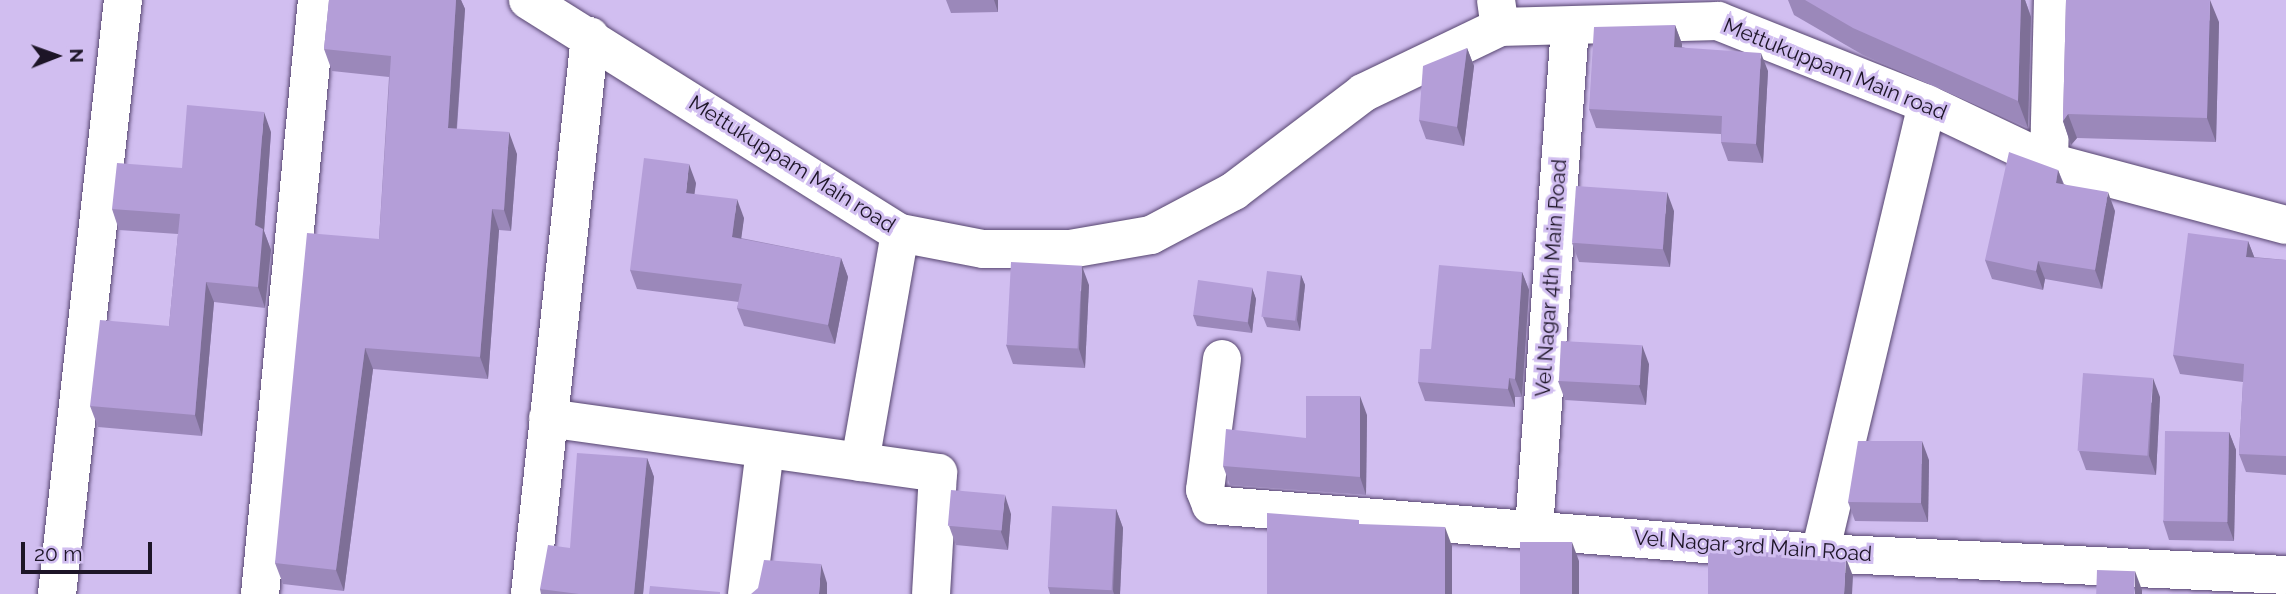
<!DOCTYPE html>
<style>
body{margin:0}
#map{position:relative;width:2286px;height:594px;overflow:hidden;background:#d1bef0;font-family:Raleway,sans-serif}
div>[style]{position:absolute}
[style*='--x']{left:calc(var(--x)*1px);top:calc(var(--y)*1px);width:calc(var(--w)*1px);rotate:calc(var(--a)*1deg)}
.roads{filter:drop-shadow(0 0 2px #56456f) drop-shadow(0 0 2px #56456f)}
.street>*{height:38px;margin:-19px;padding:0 19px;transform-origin:19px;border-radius:19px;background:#fff}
.secondary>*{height:38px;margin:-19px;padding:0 19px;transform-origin:19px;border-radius:19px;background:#fff}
.wall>*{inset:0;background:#9b88ba}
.shaded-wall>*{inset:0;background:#7e6f97}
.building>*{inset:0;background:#b49ed8;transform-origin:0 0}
span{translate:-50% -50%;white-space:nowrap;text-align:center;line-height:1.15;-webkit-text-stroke:6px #d1bef0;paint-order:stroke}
.street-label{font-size:21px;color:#1d1527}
.north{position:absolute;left:21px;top:21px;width:70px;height:70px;-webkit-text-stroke:5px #d1bef0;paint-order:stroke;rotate:89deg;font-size:19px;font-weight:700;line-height:28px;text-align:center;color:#1d1527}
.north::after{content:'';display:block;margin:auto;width:24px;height:32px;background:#1d1527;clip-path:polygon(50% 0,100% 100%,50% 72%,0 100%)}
.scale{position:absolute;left:21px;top:542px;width:131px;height:32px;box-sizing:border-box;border:4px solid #1d1527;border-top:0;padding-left:9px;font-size:21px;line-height:24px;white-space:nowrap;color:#1d1527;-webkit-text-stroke:5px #d1bef0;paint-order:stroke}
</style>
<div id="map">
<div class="roads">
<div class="street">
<div style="--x:1496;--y:0;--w:27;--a:82"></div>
<div style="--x:2049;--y:162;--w:162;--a:-88.6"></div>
<div style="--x:1222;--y:359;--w:132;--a:97.4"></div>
<div style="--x:1205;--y:490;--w:16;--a:68"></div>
<div style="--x:1211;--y:505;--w:611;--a:4.51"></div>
<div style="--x:1820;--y:553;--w:467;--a:2.7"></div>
<div style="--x:548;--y:418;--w:394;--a:8"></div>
<div style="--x:938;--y:473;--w:121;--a:93.3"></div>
<div style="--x:860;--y:462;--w:232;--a:-80.1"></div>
<div style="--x:1534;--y:529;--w:503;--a:-85.9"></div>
<div style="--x:1820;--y:553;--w:462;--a:-76.6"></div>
<div style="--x:57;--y:594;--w:598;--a:-83.66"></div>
<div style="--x:260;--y:594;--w:597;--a:-84.52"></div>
<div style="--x:530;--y:594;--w:561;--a:-83.86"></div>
<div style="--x:747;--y:594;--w:146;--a:-82.9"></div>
</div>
<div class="secondary">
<div style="--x:528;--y:0;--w:439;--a:32.1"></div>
<div style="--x:900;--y:233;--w:85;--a:10.9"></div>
<div style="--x:983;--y:249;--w:87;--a:0"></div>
<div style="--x:1070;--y:249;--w:82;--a:-9.8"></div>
<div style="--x:1151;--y:235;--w:94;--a:-27.9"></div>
<div style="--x:1234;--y:191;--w:162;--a:-37.2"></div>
<div style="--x:1363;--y:93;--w:152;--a:-25.7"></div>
<div style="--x:1500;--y:27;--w:218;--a:-1.6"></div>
<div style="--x:1718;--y:21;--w:225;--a:21.7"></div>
<div style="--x:1927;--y:104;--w:135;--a:25.4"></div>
<div style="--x:2049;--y:162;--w:245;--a:14.9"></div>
</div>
</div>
<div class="wall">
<div style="clip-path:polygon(329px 0,461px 0,465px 9px,457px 129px,517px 154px,511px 231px,499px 230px,488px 379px,373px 369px,344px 591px,283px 584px,275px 563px,379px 239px,389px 77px,332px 71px,324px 49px)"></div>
<div style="clip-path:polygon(946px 0,998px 0,998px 12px,951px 13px)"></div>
<div style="clip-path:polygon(1788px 0,2025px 0,2031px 17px,2028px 128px,1863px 55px,1794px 15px)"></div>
<div style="clip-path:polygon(2066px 0,2219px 22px,2216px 142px,2077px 138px,2071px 145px,2063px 121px)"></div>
<div style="clip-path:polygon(1675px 25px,1682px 44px,1682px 47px,1768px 71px,1763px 163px,1728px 161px,1721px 142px,1721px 134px,1596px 128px,1589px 109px)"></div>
<div style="clip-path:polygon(1467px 48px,1474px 66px,1464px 146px,1426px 139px,1419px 120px)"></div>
<div style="clip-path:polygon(271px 132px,264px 231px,271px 250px,265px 308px,214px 302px,202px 436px,98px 427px,90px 406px,169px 326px,178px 234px,119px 230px,112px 209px,182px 168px)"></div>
<div style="clip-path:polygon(2058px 170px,2064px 184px,2115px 211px,2102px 289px,2045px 279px,2043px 290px,1992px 279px,1985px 260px)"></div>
<div style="clip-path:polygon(696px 183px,694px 194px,744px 218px,741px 238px,841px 258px,848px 277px,835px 344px,744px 326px,737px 308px,739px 302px,637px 289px,630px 270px)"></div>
<div style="clip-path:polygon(1674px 211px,1670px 267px,1579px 262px,1572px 243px)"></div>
<div style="clip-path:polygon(2248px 241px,2254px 257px,2286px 260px,2286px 475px,2246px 472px,2239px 454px,2243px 382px,2180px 374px,2173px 355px)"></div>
<div style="clip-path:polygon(1522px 272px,1529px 290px,1522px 397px,1515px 397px,1515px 407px,1425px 401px,1418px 382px,1431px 349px)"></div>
<div style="clip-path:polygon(1301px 275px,1305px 285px,1300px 331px,1267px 327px,1263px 317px)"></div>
<div style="clip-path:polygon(1089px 285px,1085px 368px,1013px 364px,1006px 345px)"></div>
<div style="clip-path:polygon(1252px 288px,1256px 299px,1252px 333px,1197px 326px,1193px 315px)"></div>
<div style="clip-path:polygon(1649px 364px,1646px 405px,1565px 400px,1558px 381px)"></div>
<div style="clip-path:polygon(2160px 397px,2156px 475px,2086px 470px,2079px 451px)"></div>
<div style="clip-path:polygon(1367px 415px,1366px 495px,1230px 485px,1223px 466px,1306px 438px)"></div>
<div style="clip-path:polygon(2229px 432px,2236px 450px,2234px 541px,2169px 540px,2163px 521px)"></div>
<div style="clip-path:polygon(647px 458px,654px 477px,643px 594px,541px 594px,540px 589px)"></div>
<div style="clip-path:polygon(1929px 460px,1928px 522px,1855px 521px,1848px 502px)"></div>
<div style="clip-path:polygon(1116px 509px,1123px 528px,1120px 594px,1050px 594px,1048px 587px)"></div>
<div style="clip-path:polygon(1011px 514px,1008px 550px,956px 545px,949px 526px)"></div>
</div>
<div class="shaded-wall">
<div style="clip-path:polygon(456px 0,461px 0,465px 9px,455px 150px,448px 128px)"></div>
<div style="clip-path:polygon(994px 0,998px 0,998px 12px)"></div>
<div style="clip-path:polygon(2021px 0,2025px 0,2031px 17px,2028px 128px,2018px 101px)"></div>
<div style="clip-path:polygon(2210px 0,2219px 22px,2216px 142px,2207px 118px)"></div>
<div style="clip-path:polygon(1675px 25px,1682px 44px,1681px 66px,1674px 47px)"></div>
<div style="clip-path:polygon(1467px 48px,1474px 66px,1464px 146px,1457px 127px)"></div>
<div style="clip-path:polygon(1761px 53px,1768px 71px,1763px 163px,1756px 144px)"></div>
<div style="clip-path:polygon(264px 112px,271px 132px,264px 231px,271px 250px,265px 308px,258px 287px,255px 225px)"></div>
<div style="clip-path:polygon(2068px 114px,2077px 138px,2071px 145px,2063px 121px)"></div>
<div style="clip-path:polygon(509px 132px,517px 154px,511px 231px,504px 210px)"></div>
<div style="clip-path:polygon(689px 164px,696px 183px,692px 212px,686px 193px)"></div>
<div style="clip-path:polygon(2058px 170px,2065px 189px,2056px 183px)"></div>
<div style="clip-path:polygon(1667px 192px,1674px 211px,1670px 267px,1663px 249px)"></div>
<div style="clip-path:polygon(2108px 192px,2115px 211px,2102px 289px,2095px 270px)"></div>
<div style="clip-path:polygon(737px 199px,744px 218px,739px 255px,732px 237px)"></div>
<div style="clip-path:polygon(492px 209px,499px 230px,488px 379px,480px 357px)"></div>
<div style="clip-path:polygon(2248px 241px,2255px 259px,2246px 257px)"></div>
<div style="clip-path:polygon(841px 258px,848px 277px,835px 344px,828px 325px)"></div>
<div style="clip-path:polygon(2038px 261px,2045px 279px,2043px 290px,2036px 271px)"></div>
<div style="clip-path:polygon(1082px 266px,1089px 285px,1085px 368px,1079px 349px)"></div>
<div style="clip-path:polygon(1522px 272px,1529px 290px,1522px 397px,1515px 379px)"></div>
<div style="clip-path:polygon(1301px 275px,1305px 285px,1300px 331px,1297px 320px)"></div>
<div style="clip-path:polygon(206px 282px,214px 302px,202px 436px,195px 415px)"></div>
<div style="clip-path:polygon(1252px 288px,1256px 299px,1252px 333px,1248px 323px)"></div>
<div style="clip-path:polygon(1642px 345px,1649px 364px,1646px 405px,1639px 386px)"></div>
<div style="clip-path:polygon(365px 348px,373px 369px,344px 591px,336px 570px)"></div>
<div style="clip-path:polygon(1509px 378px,1515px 397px,1515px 407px,1508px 389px)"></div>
<div style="clip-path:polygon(2153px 378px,2160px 397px,2156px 475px,2149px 456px)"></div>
<div style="clip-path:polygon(1360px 396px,1367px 415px,1366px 495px,1360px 477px)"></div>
<div style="clip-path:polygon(2229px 432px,2236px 450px,2234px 541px,2227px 522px)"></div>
<div style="clip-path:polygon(1922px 441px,1929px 460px,1928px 522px,1921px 503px)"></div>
<div style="clip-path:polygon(647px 458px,654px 477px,643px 594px,634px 594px)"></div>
<div style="clip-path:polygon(1005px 495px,1011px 514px,1008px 550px,1001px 532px)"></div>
<div style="clip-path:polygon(1116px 509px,1123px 528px,1120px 594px,1114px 594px,1113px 591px)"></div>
<div style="clip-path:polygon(1445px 527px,1452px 546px,1452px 594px,1445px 594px)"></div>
<div style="clip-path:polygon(1572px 542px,1579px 561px,1579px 594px,1572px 594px)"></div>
<div style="clip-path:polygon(1846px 558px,1853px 576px,1852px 594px,1844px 594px)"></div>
<div style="clip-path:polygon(821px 564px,827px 583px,827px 594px,819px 594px)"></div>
<div style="clip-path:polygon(2135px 571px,2142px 590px,2142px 594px,2135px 594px)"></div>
</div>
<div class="building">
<div style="clip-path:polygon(329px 0,456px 0,448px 128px,509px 132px,504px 210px,492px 209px,480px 357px,365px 348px,336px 570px,275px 563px,307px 233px,379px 239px,391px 56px,324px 49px)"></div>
<div style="clip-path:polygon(1805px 0,2021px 0,2018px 101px,1853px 28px)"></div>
<div style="clip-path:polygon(2066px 0,2210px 0,2207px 118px,2068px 114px,2063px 121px)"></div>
<div style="clip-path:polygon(1675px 25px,1674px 47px,1761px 53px,1756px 144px,1721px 142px,1722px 116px,1589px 109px,1594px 27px)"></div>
<div style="clip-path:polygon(1467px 48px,1457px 127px,1419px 120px,1423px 66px)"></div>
<div style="clip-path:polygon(187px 105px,264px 112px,255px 225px,263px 229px,258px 287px,206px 282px,195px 415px,90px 406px,100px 320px,169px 326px,180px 214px,112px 209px,117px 163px,182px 168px)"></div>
<div style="clip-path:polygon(2009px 152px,2058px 170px,2056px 183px,2108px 192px,2095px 270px,2038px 261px,2036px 271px,1985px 260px)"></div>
<div style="clip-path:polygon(644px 158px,689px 164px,686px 193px,737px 199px,732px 237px,841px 258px,828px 325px,737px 308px,742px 284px,630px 270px)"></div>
<div style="left:1576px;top:186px;width:91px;height:57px;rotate:4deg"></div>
<div style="clip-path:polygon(2188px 233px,2248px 241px,2246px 257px,2286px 260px,2286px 456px,2239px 454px,2244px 364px,2173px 355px)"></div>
<div style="left:1011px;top:262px;width:71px;height:83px;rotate:3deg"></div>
<div style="clip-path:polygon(1439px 265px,1522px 272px,1515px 379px,1509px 378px,1508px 389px,1418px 382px,1420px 349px,1431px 349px)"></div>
<div style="left:1267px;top:271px;width:34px;height:46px;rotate:7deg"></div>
<div style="left:1198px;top:280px;width:55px;height:35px;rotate:8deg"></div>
<div style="left:1561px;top:341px;width:81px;height:40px;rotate:3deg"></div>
<div style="left:2083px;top:373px;width:70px;height:78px;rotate:4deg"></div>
<div style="clip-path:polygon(1306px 396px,1360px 396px,1360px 477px,1223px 466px,1226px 429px,1306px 438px)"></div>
<div style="left:2165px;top:431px;width:64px;height:90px;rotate:1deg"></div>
<div style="clip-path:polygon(1858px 441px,1922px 441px,1921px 503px,1848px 502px)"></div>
<div style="clip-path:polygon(577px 453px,647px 458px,634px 594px,579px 594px,540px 589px,548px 545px,570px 548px)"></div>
<div style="left:951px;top:490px;width:54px;height:36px;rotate:5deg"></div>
<div style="left:1052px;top:506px;width:64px;height:81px;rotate:3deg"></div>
<div style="clip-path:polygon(1267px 513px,1359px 520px,1359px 524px,1445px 527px,1445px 594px,1267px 594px)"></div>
<div style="left:1572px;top:542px;width:52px;height:52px;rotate:90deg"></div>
<div style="clip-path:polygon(1708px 548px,1846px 558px,1844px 594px,1708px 594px)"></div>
<div style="clip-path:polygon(764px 560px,821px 564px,819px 594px,751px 594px,758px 588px)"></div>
<div style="left:2097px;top:570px;width:38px;height:24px;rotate:2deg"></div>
<div style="clip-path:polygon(650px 586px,720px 592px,720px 594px,649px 594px)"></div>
</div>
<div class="street-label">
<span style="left:1835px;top:69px;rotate:22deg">Mettukuppam Main road</span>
<span style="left:792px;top:164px;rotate:32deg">Mettukuppam Main road</span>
<span style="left:1551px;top:278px;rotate:-86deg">Vel Nagar 4th Main Road</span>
<span style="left:1753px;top:546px;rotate:4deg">Vel Nagar 3rd Main Road</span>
</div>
<div class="north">N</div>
<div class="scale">20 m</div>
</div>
